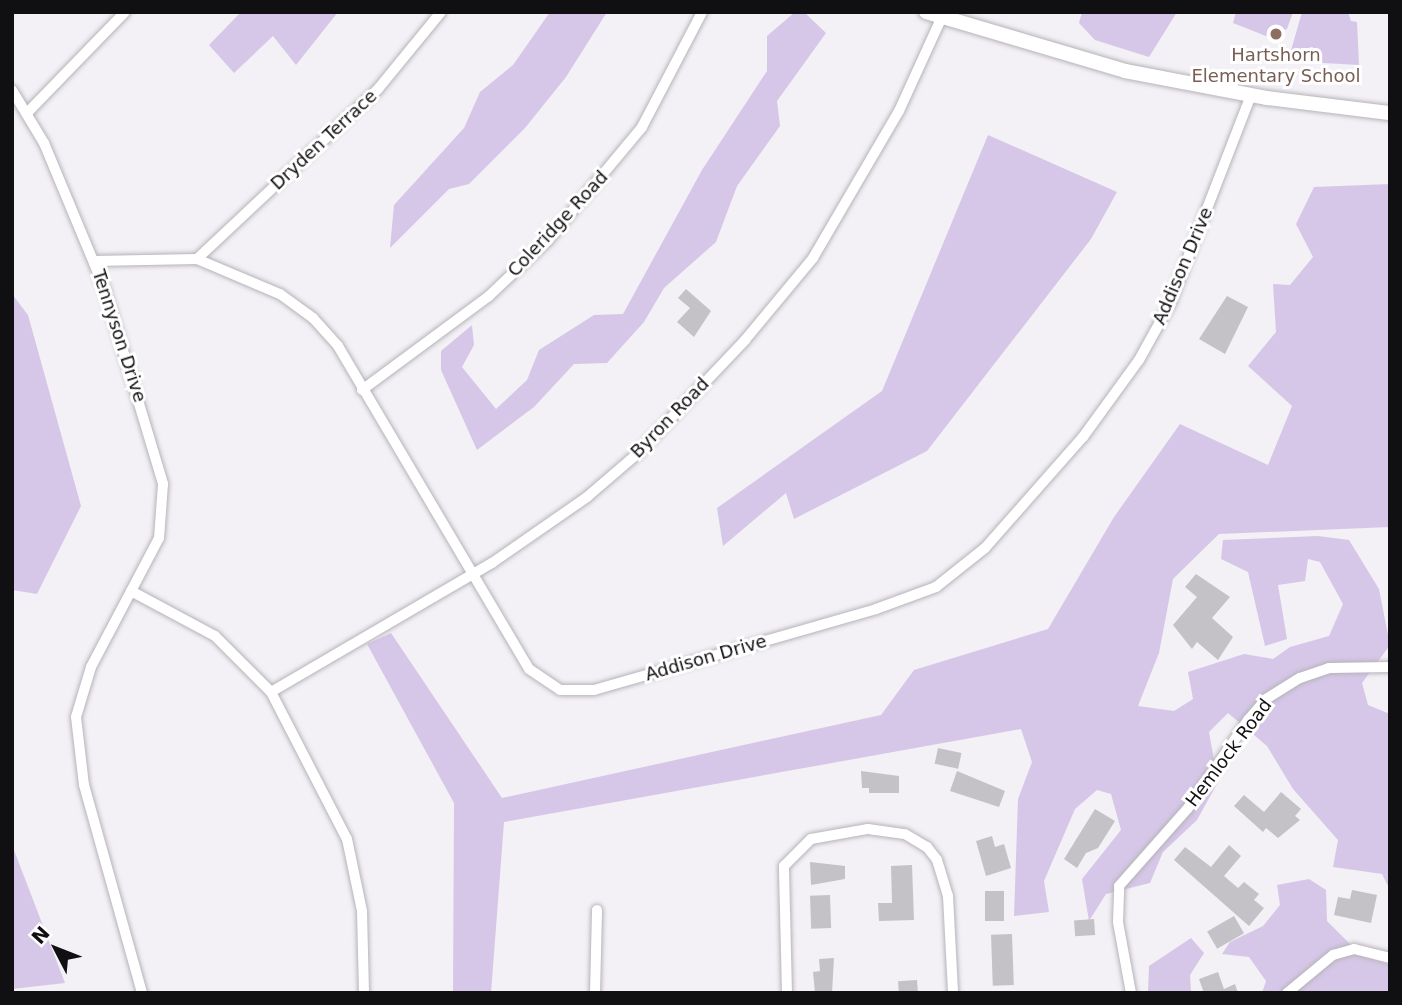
<!DOCTYPE html>
<style>
body{margin:0}
#map{position:relative;width:1402px;height:1005px;overflow:hidden;background:#f3f0f6;font-family:"DejaVu Sans",sans-serif}
div>[style]{position:absolute}
[style*='--x']{left:calc(var(--x)*1px);top:calc(var(--y)*1px);width:calc(var(--w)*1px);rotate:calc(var(--a)*1deg)}
.green>*{inset:0;background:#d6c7e8}
.building>*{inset:0;background:#c4c1c7;transform-origin:0 0}
.roads{filter:drop-shadow(0 0 2px #b6b3b9) drop-shadow(0 0 2px #b6b3b9)}
.minor>*{height:10px;margin:-5px;padding:0 5px;transform-origin:5px;border-radius:5px;background:#fff}
.tertiary>*{height:14px;margin:-7px;padding:0 7px;transform-origin:7px;border-radius:7px;background:#fff}
.dots>*{width:19px;height:19px;translate:-50% -50%;box-sizing:border-box;border:4px solid #fff;border-radius:50%}
span{translate:-50% -50%;white-space:nowrap;text-align:center;line-height:1.15;-webkit-text-stroke:6px #fff;paint-order:stroke}
.education-label{font-size:18px;color:#785e54}
.street-label{font-size:18px;color:#100f11}
.frame{position:absolute;inset:0;border:14px solid #100f11;pointer-events:none}
.north{position:absolute;left:21px;top:914px;width:70px;height:70px;-webkit-text-stroke:5px #fff;paint-order:stroke;rotate:312deg;font-size:19px;font-weight:700;line-height:28px;text-align:center;color:#100f11}
.north::after{content:'';display:block;margin:auto;width:24px;height:32px;background:#100f11;clip-path:polygon(50% 0,100% 100%,50% 72%,0 100%)}
</style>
<div id="map">
<div class="green">
<div style="clip-path:polygon(241px 12px,338px 12px,296px 65px,273px 36px,234px 73px,209px 45px)"></div>
<div style="clip-path:polygon(550px 12px,607px 12px,566px 77px,525px 128px,469px 184px,449px 189px,390px 248px,394px 205px,464px 128px,480px 92px,513px 65px)"></div>
<div style="clip-path:polygon(795px 12px,804px 12px,826px 33px,777px 101px,780px 126px,737px 186px,716px 242px,664px 288px,644px 322px,607px 363px,574px 364px,534px 407px,477px 450px,441px 370px,441px 351px,472px 325px,474px 345px,462px 367px,496px 409px,527px 380px,539px 350px,594px 315px,623px 314px,702px 170px,767px 71px,767px 36px)"></div>
<div style="clip-path:polygon(1082px 12px,1177px 12px,1149px 57px,1095px 40px,1079px 23px)"></div>
<div style="clip-path:polygon(1236px 12px,1293px 12px,1287px 29px,1266px 36px,1233px 23px)"></div>
<div style="clip-path:polygon(1302px 12px,1348px 12px,1351px 21px,1357px 22px,1359px 65px,1288px 61px)"></div>
<div style="clip-path:polygon(988px 135px,1117px 192px,1091px 239px,927px 451px,794px 519px,786px 493px,723px 546px,717px 508px,882px 391px)"></div>
<div style="clip-path:polygon(1390px 184px,1390px 527px,1219px 534px,1173px 579px,1159px 653px,1138px 706px,1174px 711px,1193px 699px,1188px 672px,1244px 654px,1273px 659px,1290px 647px,1329px 636px,1343px 604px,1320px 562px,1308px 559px,1305px 581px,1278px 585px,1287px 639px,1265px 646px,1248px 572px,1221px 559px,1223px 540px,1318px 536px,1349px 540px,1379px 589px,1390px 645px,1362px 683px,1368px 705px,1390px 714px,1390px 890px,1382px 874px,1333px 867px,1338px 840px,1293px 789px,1267px 746px,1228px 713px,1209px 732px,1218px 782px,1197px 820px,1163px 852px,1150px 883px,1106px 894px,1089px 921px,1082px 879px,1121px 830px,1111px 794px,1097px 790px,1075px 809px,1044px 881px,1049px 912px,1014px 916px,1018px 799px,1032px 762px,1021px 729px,504px 822px,491px 993px,453px 993px,454px 803px,367px 644px,391px 633px,502px 798px,881px 715px,914px 670px,1048px 629px,1114px 517px,1180px 424px,1268px 465px,1292px 406px,1248px 366px,1276px 332px,1273px 284px,1290px 285px,1313px 257px,1296px 224px,1314px 187px)"></div>
<div style="clip-path:polygon(12px 294px,28px 315px,81px 506px,37px 594px,12px 590px)"></div>
<div style="clip-path:polygon(12px 845px,65px 983px,12px 989px)"></div>
<div style="clip-path:polygon(1309px 879px,1326px 890px,1327px 921px,1361px 955px,1390px 965px,1390px 993px,1262px 993px,1266px 981px,1249px 957px,1222px 954px,1230px 942px,1263px 926px,1280px 905px,1277px 885px)"></div>
<div style="clip-path:polygon(1191px 938px,1204px 953px,1190px 975px,1191px 993px,1148px 993px,1149px 966px)"></div>
</div>
<div class="building">
<div style="clip-path:polygon(686px 289px,711px 311px,694px 337px,677px 322px,690px 308px,678px 298px)"></div>
<div style="clip-path:polygon(1227px 296px,1248px 307px,1225px 354px,1199px 339px)"></div>
<div style="clip-path:polygon(1196px 574px,1230px 597px,1212px 618px,1233px 637px,1218px 660px,1197px 642px,1192px 649px,1173px 625px,1197px 597px,1185px 587px)"></div>
<div style="left:938px;top:748px;width:24px;height:16px;rotate:12deg"></div>
<div style="clip-path:polygon(861px 771px,899px 776px,899px 793px,869px 793px,869px 788px,862px 788px)"></div>
<div style="clip-path:polygon(957px 771px,1005px 791px,999px 807px,950px 791px)"></div>
<div style="clip-path:polygon(1281px 792px,1301px 809px,1295px 816px,1300px 820px,1278px 838px,1266px 828px,1263px 832px,1234px 806px,1244px 795px,1264px 812px)"></div>
<div style="clip-path:polygon(1095px 809px,1115px 821px,1098px 848px,1086px 853px,1077px 868px,1064px 859px)"></div>
<div style="clip-path:polygon(992px 836px,995px 847px,1004px 844px,1011px 868px,986px 876px,976px 841px)"></div>
<div style="clip-path:polygon(1229px 845px,1241px 856px,1224px 876px,1238px 888px,1244px 882px,1259px 894px,1254px 900px,1264px 908px,1249px 926px,1174px 860px,1185px 847px,1211px 867px)"></div>
<div style="clip-path:polygon(810px 862px,845px 866px,845px 879px,811px 885px)"></div>
<div style="clip-path:polygon(912px 865px,914px 920px,879px 921px,878px 903px,892px 903px,891px 866px)"></div>
<div style="clip-path:polygon(1352px 890px,1377px 895px,1371px 923px,1334px 915px,1338px 897px,1350px 899px)"></div>
<div style="left:985px;top:891px;width:19px;height:30px"></div>
<div style="left:830px;top:895px;width:33px;height:20px;rotate:88deg"></div>
<div style="left:1234px;top:916px;width:20px;height:31px;rotate:60deg"></div>
<div style="left:1094px;top:919px;width:16px;height:20px;rotate:86deg"></div>
<div style="left:1012px;top:934px;width:51px;height:21px;rotate:88deg"></div>
<div style="clip-path:polygon(834px 958px,832px 993px,815px 993px,813px 972px,820px 971px,819px 959px)"></div>
<div style="clip-path:polygon(1218px 972px,1224px 989px,1235px 984px,1238px 993px,1204px 993px,1199px 979px)"></div>
<div style="left:917px;top:980px;width:13px;height:19px;rotate:86deg"></div>
</div>
<div class="roads">
<div class="minor">
<div style="--x:12;--y:90;--w:62;--a:58.9"></div>
<div style="--x:44;--y:143;--w:156;--a:67.4"></div>
<div style="--x:104;--y:287;--w:206;--a:73.3"></div>
<div style="--x:163;--y:484;--w:54;--a:94.2"></div>
<div style="--x:159;--y:538;--w:146;--a:117.8"></div>
<div style="--x:91;--y:667;--w:52;--a:106.7"></div>
<div style="--x:76;--y:717;--w:68;--a:83.3"></div>
<div style="--x:84;--y:785;--w:216;--a:74.4"></div>
<div style="--x:28;--y:112;--w:139;--a:-45.9"></div>
<div style="--x:197;--y:259;--w:248;--a:-43.2"></div>
<div style="--x:378;--y:89;--w:99;--a:-50.7"></div>
<div style="--x:94;--y:261;--w:103;--a:-1.1"></div>
<div style="--x:197;--y:259;--w:90;--a:22.9"></div>
<div style="--x:280;--y:294;--w:41;--a:36"></div>
<div style="--x:313;--y:318;--w:38;--a:48"></div>
<div style="--x:338;--y:346;--w:375;--a:59.4"></div>
<div style="--x:529;--y:669;--w:37;--a:34"></div>
<div style="--x:560;--y:690;--w:34;--a:0"></div>
<div style="--x:594;--y:690;--w:293;--a:-16"></div>
<div style="--x:876;--y:609;--w:64;--a:-20.1"></div>
<div style="--x:936;--y:587;--w:63;--a:-38.5"></div>
<div style="--x:985;--y:548;--w:148;--a:-48.6"></div>
<div style="--x:1083;--y:437;--w:95;--a:-54"></div>
<div style="--x:1139;--y:360;--w:64;--a:-61"></div>
<div style="--x:1170;--y:304;--w:224;--a:-68.8"></div>
<div style="--x:362;--y:390;--w:158;--a:-36.5"></div>
<div style="--x:489;--y:296;--w:81;--a:-43.5"></div>
<div style="--x:548;--y:240;--w:147;--a:-50.2"></div>
<div style="--x:642;--y:127;--w:130;--a:-62.4"></div>
<div style="--x:131;--y:591;--w:95;--a:28.2"></div>
<div style="--x:215;--y:636;--w:79;--a:45"></div>
<div style="--x:271;--y:692;--w:165;--a:62.7"></div>
<div style="--x:347;--y:839;--w:74;--a:78.2"></div>
<div style="--x:362;--y:911;--w:82;--a:88.6"></div>
<div style="--x:271;--y:692;--w:256;--a:-30.3"></div>
<div style="--x:492;--y:563;--w:116;--a:-34.8"></div>
<div style="--x:587;--y:497;--w:66;--a:-40.7"></div>
<div style="--x:637;--y:454;--w:157;--a:-46.5"></div>
<div style="--x:745;--y:340;--w:107;--a:-50.3"></div>
<div style="--x:813;--y:258;--w:170;--a:-59.7"></div>
<div style="--x:899;--y:111;--w:101;--a:-65.5"></div>
<div style="--x:595;--y:993;--w:83;--a:-88.6"></div>
<div style="--x:787;--y:993;--w:127;--a:-91.4"></div>
<div style="--x:784;--y:866;--w:38;--a:-45"></div>
<div style="--x:811;--y:839;--w:58;--a:-10"></div>
<div style="--x:868;--y:829;--w:37;--a:8"></div>
<div style="--x:905;--y:834;--w:26;--a:31"></div>
<div style="--x:927;--y:847;--w:16;--a:52"></div>
<div style="--x:937;--y:860;--w:38;--a:73"></div>
<div style="--x:948;--y:896;--w:97;--a:87"></div>
<div style="--x:1131;--y:993;--w:72;--a:-100.4"></div>
<div style="--x:1118;--y:922;--w:36;--a:-88"></div>
<div style="--x:1119;--y:886;--w:104;--a:-48.5"></div>
<div style="--x:1188;--y:808;--w:107;--a:-55.7"></div>
<div style="--x:1248;--y:720;--w:28;--a:-49"></div>
<div style="--x:1266;--y:699;--w:40;--a:-32"></div>
<div style="--x:1300;--y:678;--w:31;--a:-19"></div>
<div style="--x:1329;--y:668;--w:61;--a:-0.9"></div>
<div style="--x:1287;--y:993;--w:60;--a:-39.6"></div>
<div style="--x:1333;--y:955;--w:22;--a:-16"></div>
<div style="--x:1354;--y:949;--w:37;--a:14"></div>
</div>
<div class="tertiary">
<div style="--x:926;--y:12;--w:208;--a:16.5"></div>
<div style="--x:1125;--y:71;--w:145;--a:10.8"></div>
<div style="--x:1267;--y:98;--w:124;--a:7"></div>
</div>
</div>
<div class="dots">
<div style="left:1276px;top:34px;background:#8d6e63"></div>
</div>
<div class="education-label">
<span style="left:1276px;top:66px">Hartshorn<br>Elementary School</span>
</div>
<div class="street-label">
<span style="left:324px;top:140px;rotate:-43deg">Dryden Terrace</span>
<span style="left:558px;top:224px;rotate:-47deg">Coleridge Road</span>
<span style="left:1183px;top:266px;rotate:-67deg">Addison Drive</span>
<span style="left:119px;top:336px;rotate:72deg">Tennyson Drive</span>
<span style="left:670px;top:418px;rotate:-46deg">Byron Road</span>
<span style="left:706px;top:658px;rotate:-16deg">Addison Drive</span>
<span style="left:1229px;top:753px;rotate:-53deg">Hemlock Road</span>
</div>
<div class="frame"></div>
<div class="north">N</div>
</div>
